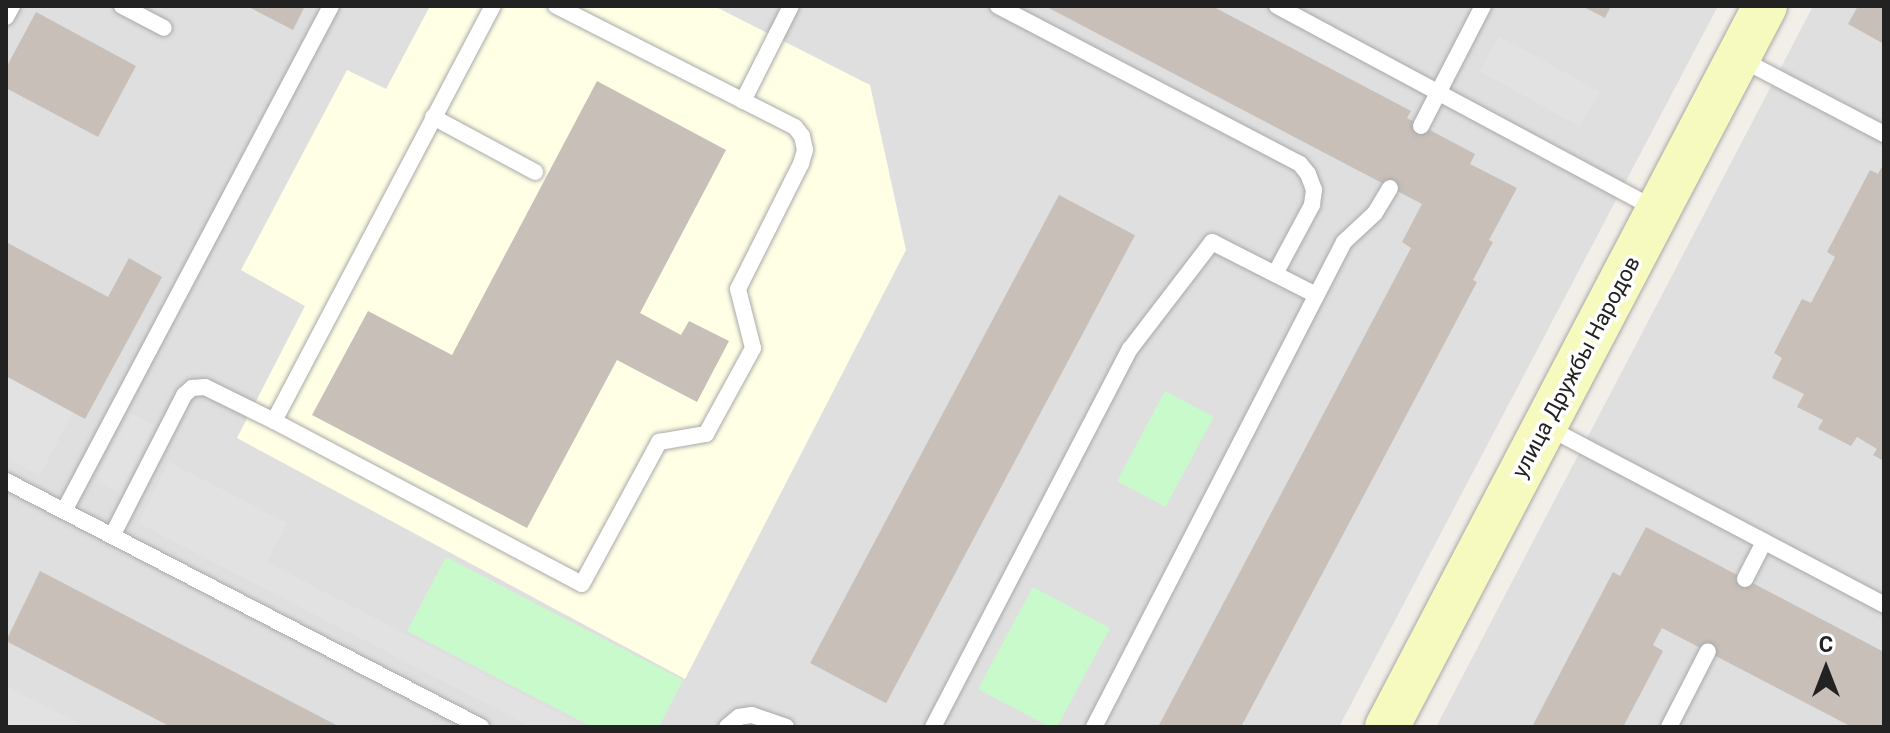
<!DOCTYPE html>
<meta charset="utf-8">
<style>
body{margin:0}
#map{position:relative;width:1890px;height:733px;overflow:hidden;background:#f2efe9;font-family:Roboto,sans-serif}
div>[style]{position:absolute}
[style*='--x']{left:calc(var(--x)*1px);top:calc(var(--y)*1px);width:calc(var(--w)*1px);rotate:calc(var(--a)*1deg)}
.residential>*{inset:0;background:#e0dfdf}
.education>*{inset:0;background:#ffffe5}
.park>*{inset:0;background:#c8facc;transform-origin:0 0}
.parking>*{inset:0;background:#e2e2e2;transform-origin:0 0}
.building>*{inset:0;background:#c7bfb8;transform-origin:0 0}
.roads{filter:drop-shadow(0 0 2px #a9a9a9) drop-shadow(0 0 2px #a9a9a9)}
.lane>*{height:16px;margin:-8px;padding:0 8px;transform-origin:8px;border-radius:8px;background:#fff}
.secondary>*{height:44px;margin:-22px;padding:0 22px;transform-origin:22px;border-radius:22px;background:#f7fabf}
span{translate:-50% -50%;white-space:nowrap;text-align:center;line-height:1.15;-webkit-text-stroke:7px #fff;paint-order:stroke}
.street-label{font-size:22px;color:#222}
.frame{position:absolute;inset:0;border:8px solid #222;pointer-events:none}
.north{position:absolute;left:1786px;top:629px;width:80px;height:80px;-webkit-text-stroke:6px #fff;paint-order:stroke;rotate:0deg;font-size:22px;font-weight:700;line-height:32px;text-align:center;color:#222}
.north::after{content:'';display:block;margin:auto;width:28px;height:36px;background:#222;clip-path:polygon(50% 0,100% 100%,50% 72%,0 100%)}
</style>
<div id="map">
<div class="residential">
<div style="clip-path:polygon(6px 6px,1718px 6px,1339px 727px,6px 727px)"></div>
<div style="clip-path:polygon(1813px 6px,1884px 6px,1884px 727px,1436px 727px)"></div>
</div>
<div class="education">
<div style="clip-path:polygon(430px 6px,714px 6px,870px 85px,906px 250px,685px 679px,237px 438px,305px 306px,241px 270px,347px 70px,386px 89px)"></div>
</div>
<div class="park">
<div style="left:1165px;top:391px;width:55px;height:102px;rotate:28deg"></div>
<div style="clip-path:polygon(446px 557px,683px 680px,659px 727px,592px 727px,407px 631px)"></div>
<div style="clip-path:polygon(1033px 587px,1110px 628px,1057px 727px,1050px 727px,978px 689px)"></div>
</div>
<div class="parking">
<div style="left:1499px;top:36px;width:115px;height:40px;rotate:29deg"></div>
<div style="clip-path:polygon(6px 376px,73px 412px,40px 476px,6px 458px)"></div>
<div style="left:130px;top:413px;width:27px;height:76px;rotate:27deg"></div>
<div style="clip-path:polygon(169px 462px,287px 523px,267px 562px,585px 727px,531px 727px,138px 523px)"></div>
<div style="clip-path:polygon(6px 686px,87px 727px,14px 727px,6px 723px)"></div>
</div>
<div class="building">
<div style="clip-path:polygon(247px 6px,305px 6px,293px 30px)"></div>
<div style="clip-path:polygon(1045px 6px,1212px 6px,1411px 111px,1407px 118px,1475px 154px,1470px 164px,1517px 188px,1489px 240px,1493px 242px,1473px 280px,1477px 282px,1241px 727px,1158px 727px,1411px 248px,1402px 242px,1422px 204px)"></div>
<div style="clip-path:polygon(1582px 6px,1611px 6px,1605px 18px)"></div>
<div style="clip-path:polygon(1858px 6px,1884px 6px,1884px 44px,1848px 24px)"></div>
<div style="clip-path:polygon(36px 12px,136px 66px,98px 137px,6px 88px,6px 68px)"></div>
<div style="clip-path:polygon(597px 81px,726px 150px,640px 313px,681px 335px,689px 321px,729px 341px,697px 402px,617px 360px,527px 528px,312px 415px,368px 311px,452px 355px)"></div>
<div style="clip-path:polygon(1884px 163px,1883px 360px,1884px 461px,1873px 455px,1877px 449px,1857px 437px,1851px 446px,1818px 429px,1823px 420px,1797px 407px,1804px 394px,1772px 378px,1782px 358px,1774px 353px,1802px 299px,1811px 303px,1835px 257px,1827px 252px,1870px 170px,1878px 174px)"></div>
<div style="left:1059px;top:195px;width:86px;height:530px;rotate:28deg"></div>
<div style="clip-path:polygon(6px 242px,108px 297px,129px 258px,162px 277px,85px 419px,6px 376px)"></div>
<div style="clip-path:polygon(1646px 527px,1884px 652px,1884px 727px,1852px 727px,1662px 628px,1653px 645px,1663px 651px,1623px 727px,1532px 727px,1613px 572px,1620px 576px)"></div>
<div style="clip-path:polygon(40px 571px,340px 727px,171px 727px,6px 641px)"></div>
</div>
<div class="roads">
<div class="lane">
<div style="--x:122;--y:6;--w:47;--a:27.6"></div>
<div style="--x:998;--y:6;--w:341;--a:27.6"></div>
<div style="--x:1300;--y:164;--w:13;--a:51"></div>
<div style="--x:1308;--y:174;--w:17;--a:69"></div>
<div style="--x:1314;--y:190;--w:15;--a:98"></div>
<div style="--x:1312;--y:205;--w:78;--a:118.2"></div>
<div style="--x:1277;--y:6;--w:430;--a:28.2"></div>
<div style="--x:6;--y:17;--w:13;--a:-61"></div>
<div style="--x:1739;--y:58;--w:164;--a:27.7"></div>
<div style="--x:743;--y:101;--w:106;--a:-63.2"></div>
<div style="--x:433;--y:117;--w:116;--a:28.3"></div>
<div style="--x:1421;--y:126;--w:135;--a:-62.7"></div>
<div style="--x:274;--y:421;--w:348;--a:27.9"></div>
<div style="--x:582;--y:584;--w:162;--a:-61.5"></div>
<div style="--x:659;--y:442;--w:48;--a:-9.7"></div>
<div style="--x:706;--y:434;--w:98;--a:-61.3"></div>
<div style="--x:753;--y:348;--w:61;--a:-104.3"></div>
<div style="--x:738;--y:289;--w:140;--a:-63.3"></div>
<div style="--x:801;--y:164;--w:15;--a:-74"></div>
<div style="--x:805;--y:150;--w:14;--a:-102"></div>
<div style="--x:802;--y:136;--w:11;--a:-128"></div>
<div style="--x:795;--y:127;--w:268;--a:-153.1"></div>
<div style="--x:1547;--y:427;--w:381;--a:27.8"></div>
<div style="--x:6;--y:481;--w:535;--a:27.38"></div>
<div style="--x:64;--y:511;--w:571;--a:-62.13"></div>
<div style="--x:112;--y:536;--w:158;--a:-62.9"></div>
<div style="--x:184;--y:395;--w:11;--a:-41"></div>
<div style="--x:192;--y:388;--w:13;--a:-4"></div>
<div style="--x:205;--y:387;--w:77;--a:26.2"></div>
<div style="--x:274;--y:421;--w:469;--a:-62.2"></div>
<div style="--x:1745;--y:579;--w:42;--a:-62.8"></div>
<div style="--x:727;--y:727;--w:16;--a:-40"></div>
<div style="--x:739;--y:717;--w:13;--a:-9"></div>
<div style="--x:752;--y:715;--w:36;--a:19"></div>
<div style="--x:933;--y:727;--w:426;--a:-62.5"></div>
<div style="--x:1130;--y:349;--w:135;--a:-52.5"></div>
<div style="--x:1212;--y:242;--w:117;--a:27"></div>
<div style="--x:1094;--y:727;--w:546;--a:-62.73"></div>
<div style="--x:1344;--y:242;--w:42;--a:-43.1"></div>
<div style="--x:1375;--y:213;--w:29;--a:-59"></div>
<div style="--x:1669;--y:727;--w:85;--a:-62.8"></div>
</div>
<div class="secondary">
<div style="--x:1387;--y:727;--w:814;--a:-62.33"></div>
</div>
</div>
<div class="street-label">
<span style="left:1576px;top:367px;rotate:-62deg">улица Дружбы Народов</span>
</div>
<div class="frame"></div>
<div class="north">С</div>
</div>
